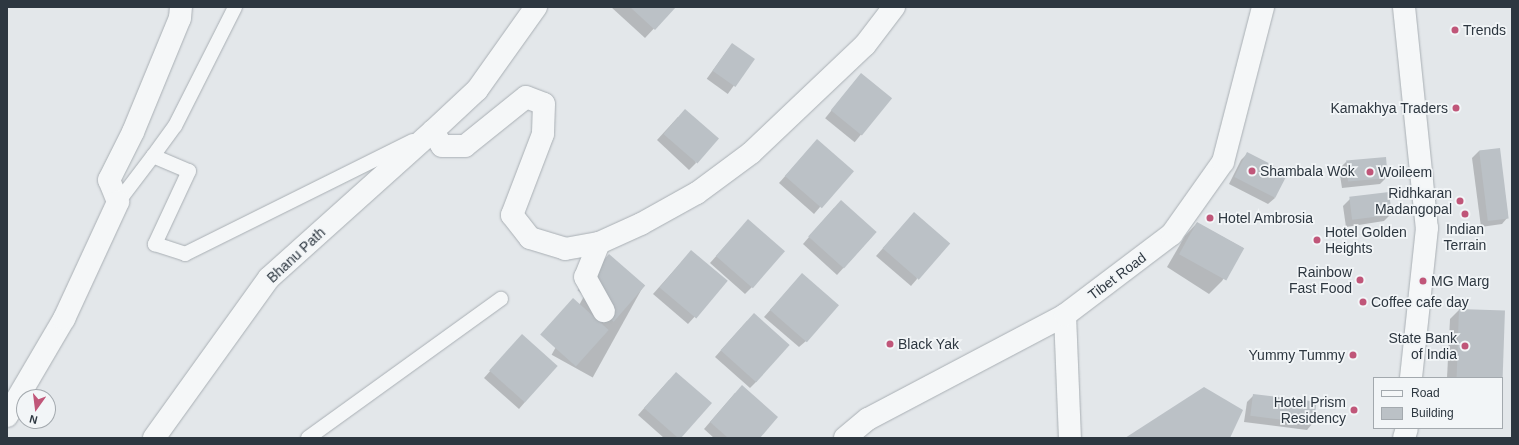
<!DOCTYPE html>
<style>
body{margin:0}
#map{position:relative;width:1519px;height:445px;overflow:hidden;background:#e3e7ea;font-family:Arial,sans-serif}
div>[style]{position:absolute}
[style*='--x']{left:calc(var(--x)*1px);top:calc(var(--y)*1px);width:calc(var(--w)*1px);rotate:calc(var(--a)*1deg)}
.shadow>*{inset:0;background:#0003;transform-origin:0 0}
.building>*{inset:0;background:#bbc1c6;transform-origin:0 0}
.roads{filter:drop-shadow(0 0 1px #a9afb4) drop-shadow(0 0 1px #a9afb4)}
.service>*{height:14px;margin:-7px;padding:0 7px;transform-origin:7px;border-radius:7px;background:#f5f7f8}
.pedestrian>*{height:22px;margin:-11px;padding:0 11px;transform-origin:11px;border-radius:11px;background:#f5f7f8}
.minor>*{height:22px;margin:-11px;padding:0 11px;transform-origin:11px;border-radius:11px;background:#f5f7f8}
.tertiary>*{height:22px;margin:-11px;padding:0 11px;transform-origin:11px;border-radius:11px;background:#f5f7f8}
.dots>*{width:11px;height:11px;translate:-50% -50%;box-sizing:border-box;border:2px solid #f2f5f7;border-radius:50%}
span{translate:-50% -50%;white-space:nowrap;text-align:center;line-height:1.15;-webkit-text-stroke:3.5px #f2f5f7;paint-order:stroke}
.poi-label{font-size:14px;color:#2d3740}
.left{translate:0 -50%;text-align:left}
.right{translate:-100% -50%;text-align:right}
.street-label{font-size:14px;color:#2d3740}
.frame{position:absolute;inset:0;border:8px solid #2d3740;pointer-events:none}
.legend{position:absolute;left:1373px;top:377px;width:130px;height:52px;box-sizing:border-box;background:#f2f5f7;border:1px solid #a3a9ae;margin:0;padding:5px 7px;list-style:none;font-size:12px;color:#2d3740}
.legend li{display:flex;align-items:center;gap:8px;height:20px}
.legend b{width:20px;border:1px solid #a3a9ae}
.north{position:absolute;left:16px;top:389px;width:40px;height:40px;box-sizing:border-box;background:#f2f5f7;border:1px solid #a3a9ae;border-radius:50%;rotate:194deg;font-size:11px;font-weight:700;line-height:16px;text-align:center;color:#2d3740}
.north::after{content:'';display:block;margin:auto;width:14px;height:18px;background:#c05679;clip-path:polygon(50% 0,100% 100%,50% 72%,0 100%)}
</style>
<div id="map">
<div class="shadow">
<div style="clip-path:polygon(611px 7px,674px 7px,645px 38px)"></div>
<div style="left:732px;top:44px;width:26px;height:43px;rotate:36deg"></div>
<div style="left:861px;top:74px;width:38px;height:57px;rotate:39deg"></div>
<div style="clip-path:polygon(678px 117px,696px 163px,689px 170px,657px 140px)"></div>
<div style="clip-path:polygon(811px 147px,820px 207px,814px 214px,779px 183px)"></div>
<div style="clip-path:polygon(1499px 149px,1508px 217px,1502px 224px,1481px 227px,1472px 158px,1479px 151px)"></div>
<div style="clip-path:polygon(1247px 154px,1275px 198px,1268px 204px,1229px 184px,1241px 160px)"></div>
<div style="clip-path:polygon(1346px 162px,1387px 177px,1380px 184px,1342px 188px,1339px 169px)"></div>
<div style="clip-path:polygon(1350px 199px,1391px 214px,1384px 221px,1346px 227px,1343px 206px)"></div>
<div style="clip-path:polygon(834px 208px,876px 232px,837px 275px,803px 244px)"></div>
<div style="clip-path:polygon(908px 220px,917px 279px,911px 286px,876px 256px)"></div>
<div style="clip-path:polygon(1197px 223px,1243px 248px,1222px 281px,1209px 294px,1167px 267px,1185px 236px)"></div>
<div style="clip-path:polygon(742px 227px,752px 287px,745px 294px,710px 263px)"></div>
<div style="clip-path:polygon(685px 258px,726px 282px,688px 324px,653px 294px)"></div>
<div style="left:603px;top:262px;width:47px;height:106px;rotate:29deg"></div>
<div style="clip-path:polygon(796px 281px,806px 341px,799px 347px,764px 317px)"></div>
<div style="clip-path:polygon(1459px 310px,1501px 378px,1447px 378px,1450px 319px)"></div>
<div style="clip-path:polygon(747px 321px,757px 381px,750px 388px,715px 357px)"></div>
<div style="clip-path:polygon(516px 342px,525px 402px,519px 409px,484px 378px)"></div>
<div style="clip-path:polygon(669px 380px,680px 438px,664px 438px,638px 415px)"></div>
<div style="clip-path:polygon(735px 393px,758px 438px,714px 438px,704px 429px)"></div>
<div style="clip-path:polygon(1254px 395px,1313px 423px,1307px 430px,1244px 422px,1247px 402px)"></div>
</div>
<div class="building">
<div style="clip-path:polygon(630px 7px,676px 7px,655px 30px)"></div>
<div style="left:732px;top:43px;width:28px;height:34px;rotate:35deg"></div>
<div style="left:861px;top:73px;width:40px;height:48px;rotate:39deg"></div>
<div style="left:685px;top:109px;width:45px;height:33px;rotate:41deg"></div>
<div style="left:817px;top:139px;width:49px;height:49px;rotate:41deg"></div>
<div style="left:1500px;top:148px;width:71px;height:21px;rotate:83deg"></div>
<div style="left:1247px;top:152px;width:46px;height:28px;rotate:27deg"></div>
<div style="left:1386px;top:157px;width:21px;height:40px;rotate:85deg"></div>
<div style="left:1389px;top:192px;width:23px;height:40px;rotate:83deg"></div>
<div style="left:841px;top:200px;width:48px;height:49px;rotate:42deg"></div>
<div style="left:914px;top:212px;width:48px;height:48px;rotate:41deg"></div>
<div style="left:748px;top:219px;width:49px;height:49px;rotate:41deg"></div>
<div style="left:1197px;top:222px;width:54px;height:37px;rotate:29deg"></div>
<div style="left:691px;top:250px;width:48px;height:49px;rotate:40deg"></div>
<div style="left:609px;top:254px;width:48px;height:48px;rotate:41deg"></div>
<div style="left:802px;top:273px;width:49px;height:49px;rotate:41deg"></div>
<div style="left:573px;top:298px;width:48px;height:49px;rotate:42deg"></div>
<div style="left:1459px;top:309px;width:46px;height:69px;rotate:2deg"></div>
<div style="left:754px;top:313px;width:48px;height:50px;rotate:42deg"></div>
<div style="left:522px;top:334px;width:48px;height:49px;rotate:42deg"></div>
<div style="clip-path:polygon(676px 372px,712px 403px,681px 438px,678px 438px,644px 408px)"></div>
<div style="clip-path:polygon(742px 385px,778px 417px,760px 438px,728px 438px,710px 422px)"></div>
<div style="clip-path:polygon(1204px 387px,1243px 410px,1230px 438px,1125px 438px)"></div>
<div style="left:1253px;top:394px;width:64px;height:22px;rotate:7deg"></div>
</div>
<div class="roads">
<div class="service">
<div style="--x:153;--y:156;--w:37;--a:-54"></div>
<div style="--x:175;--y:126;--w:133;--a:-63.2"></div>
<div style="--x:118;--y:202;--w:58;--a:-52.7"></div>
<div style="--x:153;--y:156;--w:39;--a:23"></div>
<div style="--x:189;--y:171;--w:81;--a:115"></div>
<div style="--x:155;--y:244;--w:32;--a:18"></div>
<div style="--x:185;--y:254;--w:254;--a:-26.4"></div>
<div style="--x:308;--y:438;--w:238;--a:-35.8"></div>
</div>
<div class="pedestrian">
<div style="--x:1404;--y:7;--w:222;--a:84.1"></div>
<div style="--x:1427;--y:228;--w:151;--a:96.1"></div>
<div style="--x:1404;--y:438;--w:10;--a:-73"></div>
</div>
<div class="minor">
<div style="--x:433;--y:131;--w:60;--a:-43"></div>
<div style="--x:477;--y:90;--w:102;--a:-54.6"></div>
<div style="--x:118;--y:202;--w:24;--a:-112"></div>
<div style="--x:109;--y:180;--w:54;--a:-63.4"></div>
<div style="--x:133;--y:132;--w:123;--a:-67.6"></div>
<div style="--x:180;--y:18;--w:11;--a:-85"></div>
<div style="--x:599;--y:243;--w:37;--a:112"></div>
<div style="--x:585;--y:277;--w:39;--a:61"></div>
</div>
<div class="tertiary">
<div style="--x:1065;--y:315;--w:123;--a:87.7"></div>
<div style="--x:7;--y:416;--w:113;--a:-59.6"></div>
<div style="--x:64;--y:319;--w:129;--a:-65.2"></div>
<div style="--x:154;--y:438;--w:197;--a:-54.3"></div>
<div style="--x:269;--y:278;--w:220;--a:-41.9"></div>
<div style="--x:433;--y:131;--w:17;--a:59"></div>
<div style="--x:442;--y:146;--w:23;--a:0"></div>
<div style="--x:465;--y:146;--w:78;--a:-38.8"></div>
<div style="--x:526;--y:97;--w:19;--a:21"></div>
<div style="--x:544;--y:104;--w:30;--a:92"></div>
<div style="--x:543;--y:134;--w:87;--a:110.9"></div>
<div style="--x:512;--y:215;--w:29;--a:52"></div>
<div style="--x:530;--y:238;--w:37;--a:17"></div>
<div style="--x:565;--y:249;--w:35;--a:-10"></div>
<div style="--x:599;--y:243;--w:46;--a:-24.3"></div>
<div style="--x:641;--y:224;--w:64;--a:-29"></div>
<div style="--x:697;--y:193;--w:67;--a:-36.5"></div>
<div style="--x:751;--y:153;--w:157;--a:-43.5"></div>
<div style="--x:865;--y:45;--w:48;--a:-52.7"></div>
<div style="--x:845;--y:438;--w:30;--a:-40"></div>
<div style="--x:868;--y:419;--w:223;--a:-27.8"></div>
<div style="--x:1065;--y:315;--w:134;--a:-37.1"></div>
<div style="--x:1172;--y:234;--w:88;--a:-54.7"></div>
<div style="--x:1223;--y:162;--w:160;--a:-75.5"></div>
</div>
</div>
<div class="dots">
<div style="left:1455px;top:30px;background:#c05679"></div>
<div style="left:1456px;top:108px;background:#c05679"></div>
<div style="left:1252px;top:171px;background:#c05679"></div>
<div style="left:1370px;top:172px;background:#c05679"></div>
<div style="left:1460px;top:201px;background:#c05679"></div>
<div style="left:1465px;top:214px;background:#c05679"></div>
<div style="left:1210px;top:218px;background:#c05679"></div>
<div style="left:1317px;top:240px;background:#c05679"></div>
<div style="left:1360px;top:280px;background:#c05679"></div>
<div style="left:1423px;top:281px;background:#c05679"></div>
<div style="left:1363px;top:302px;background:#c05679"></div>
<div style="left:890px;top:344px;background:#c05679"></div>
<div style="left:1465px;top:346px;background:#c05679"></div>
<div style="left:1353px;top:355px;background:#c05679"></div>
<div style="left:1354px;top:410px;background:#c05679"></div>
</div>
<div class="poi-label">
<span class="left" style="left:1463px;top:30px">Trends</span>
<span class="right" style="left:1448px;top:108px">Kamakhya Traders</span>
<span class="left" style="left:1260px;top:171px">Shambala Wok</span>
<span class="left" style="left:1378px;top:172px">Woileem</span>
<span class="right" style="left:1452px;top:201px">Ridhkaran<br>Madangopal</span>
<span class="left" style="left:1218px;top:218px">Hotel Ambrosia</span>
<span style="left:1465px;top:237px">Indian<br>Terrain</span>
<span class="left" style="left:1325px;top:240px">Hotel Golden<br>Heights</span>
<span class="right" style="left:1352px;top:280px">Rainbow<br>Fast Food</span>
<span class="left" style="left:1431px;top:281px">MG Marg</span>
<span class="left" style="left:1371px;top:302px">Coffee cafe day</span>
<span class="right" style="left:1457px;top:346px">State Bank<br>of India</span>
<span class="left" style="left:898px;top:344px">Black Yak</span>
<span class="right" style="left:1345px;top:355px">Yummy Tummy</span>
<span class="right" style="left:1346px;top:410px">Hotel Prism<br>Residency</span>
</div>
<div class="street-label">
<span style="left:296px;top:255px;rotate:-43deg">Bhanu Path</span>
<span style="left:1117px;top:276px;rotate:-37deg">Tibet Road</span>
</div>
<div class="frame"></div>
<ul class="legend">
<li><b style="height:5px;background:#f5f7f8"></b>Road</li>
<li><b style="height:11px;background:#bbc1c6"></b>Building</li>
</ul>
<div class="north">N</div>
</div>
